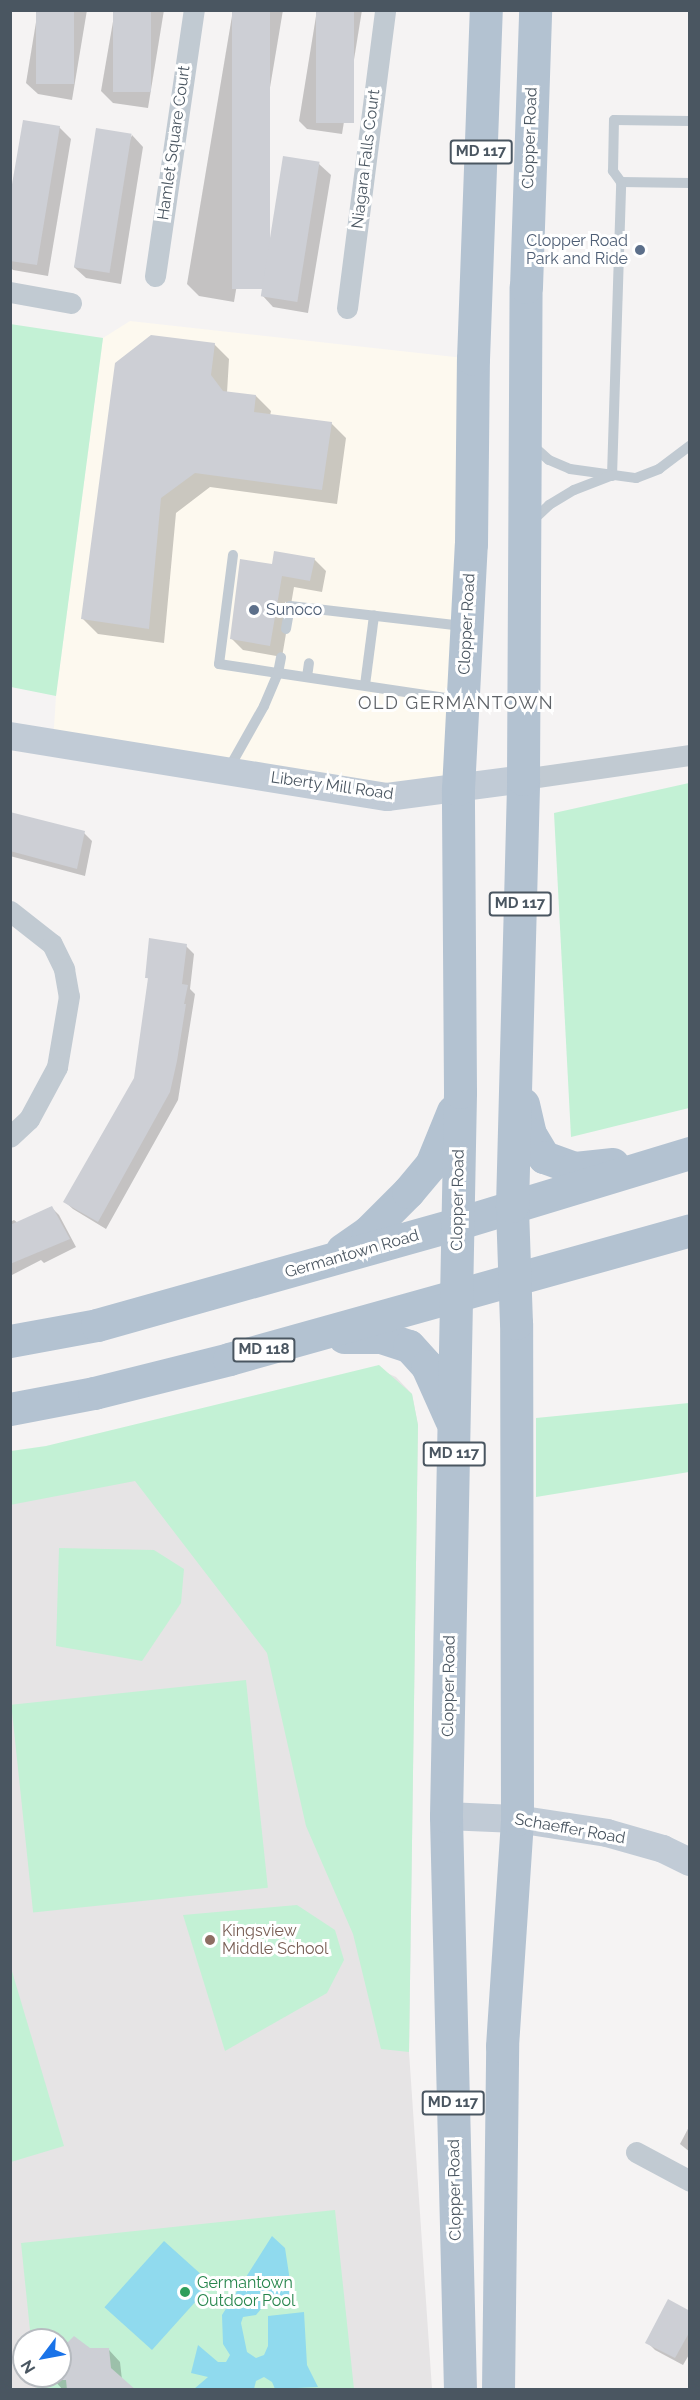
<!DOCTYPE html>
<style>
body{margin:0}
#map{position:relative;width:700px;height:2400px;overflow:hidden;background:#f5f3f3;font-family:Raleway,sans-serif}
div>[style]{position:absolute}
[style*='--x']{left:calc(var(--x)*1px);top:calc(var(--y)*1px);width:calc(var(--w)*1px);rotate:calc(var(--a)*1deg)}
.commercial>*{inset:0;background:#fdf9ef}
.education>*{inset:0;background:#e6e4e5}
.green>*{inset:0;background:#c3f1d5;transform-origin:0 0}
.water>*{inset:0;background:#90daee;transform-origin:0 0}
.shadow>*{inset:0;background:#0003}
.building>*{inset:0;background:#cdcfd5;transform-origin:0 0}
.lane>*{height:10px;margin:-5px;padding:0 5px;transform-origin:5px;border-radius:5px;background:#c1cad2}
.street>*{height:21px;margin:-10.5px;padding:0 10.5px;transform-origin:10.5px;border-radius:10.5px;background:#c1cad2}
.secondary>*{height:28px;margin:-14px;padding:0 14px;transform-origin:14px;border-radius:14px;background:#c1cbd6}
.primary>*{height:33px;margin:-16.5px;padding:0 16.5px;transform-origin:16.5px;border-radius:16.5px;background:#b3c2d1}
.dots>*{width:16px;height:16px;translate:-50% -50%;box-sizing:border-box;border:3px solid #fff;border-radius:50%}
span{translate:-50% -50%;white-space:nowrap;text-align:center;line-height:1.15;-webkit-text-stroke:6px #fff;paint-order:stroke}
.shield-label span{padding:2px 4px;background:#fff;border:2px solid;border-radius:4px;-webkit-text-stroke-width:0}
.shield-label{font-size:15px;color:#4a5661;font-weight:700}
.street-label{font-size:16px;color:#4a5661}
.service-label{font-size:16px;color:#4e5e75}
.right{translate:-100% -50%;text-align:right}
.left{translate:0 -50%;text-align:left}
.education-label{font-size:16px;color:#785e54}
.leisure-label{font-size:16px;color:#27864d}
.neighbourhood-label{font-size:18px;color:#5f6368;letter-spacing:1.5px}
.frame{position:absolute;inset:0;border:12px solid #4a5661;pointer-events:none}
.north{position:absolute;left:12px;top:2328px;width:60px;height:60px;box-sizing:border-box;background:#fff;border:2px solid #b7bbc0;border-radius:50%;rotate:238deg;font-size:16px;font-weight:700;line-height:24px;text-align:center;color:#4a5661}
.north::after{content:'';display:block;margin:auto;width:21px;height:27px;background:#1a73e8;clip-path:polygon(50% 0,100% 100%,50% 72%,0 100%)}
</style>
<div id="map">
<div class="commercial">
<div style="clip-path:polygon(130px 321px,473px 359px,458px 789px,387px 797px,53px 743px,56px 696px,103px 338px)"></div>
</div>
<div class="education">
<div style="clip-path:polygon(evenodd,387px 1373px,396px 1377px,412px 1394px,418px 1425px,409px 2052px,432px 2389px,11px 2389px,10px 1458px,387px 1373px,24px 2340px,60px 2340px,60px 2376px,24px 2376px,24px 2340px)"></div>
</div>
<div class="green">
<div style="clip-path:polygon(10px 324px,103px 338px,56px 696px,11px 687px)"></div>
<div style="clip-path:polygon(689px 783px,689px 1108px,571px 1137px,554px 813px)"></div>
<div style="clip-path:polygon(379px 1365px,412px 1394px,418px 1425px,409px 2052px,381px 2049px,353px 1934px,306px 1826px,267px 1653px,135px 1481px,10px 1505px,11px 1451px,46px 1446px)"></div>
<div style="clip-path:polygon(689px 1403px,689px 1472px,536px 1497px,536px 1418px)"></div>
<div style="clip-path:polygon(59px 1548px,154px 1550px,184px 1569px,181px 1603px,142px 1661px,56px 1646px)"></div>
<div style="left:246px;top:1680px;width:209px;height:236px;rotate:84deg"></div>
<div style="clip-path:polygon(297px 1905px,335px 1930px,344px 1960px,327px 1993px,225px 2051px,183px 1915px)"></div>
<div style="clip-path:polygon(11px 1968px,64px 2146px,11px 2162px)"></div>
<div style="clip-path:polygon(335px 2210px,354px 2389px,37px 2389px,35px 2376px,60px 2376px,60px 2340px,31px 2340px,21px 2243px)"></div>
</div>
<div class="water">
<div style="clip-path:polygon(272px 2236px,285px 2248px,292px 2294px,266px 2303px,256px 2315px,243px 2317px,241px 2323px,247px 2352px,256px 2358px,264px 2355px,268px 2346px,268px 2316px,304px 2312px,307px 2365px,318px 2387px,275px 2389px,272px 2382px,264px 2377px,256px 2381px,254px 2389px,194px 2389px,208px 2377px,191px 2373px,198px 2345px,218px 2362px,226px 2362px,230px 2355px,223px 2344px,222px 2315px)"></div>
<div style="left:164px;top:2241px;width:64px;height:89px;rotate:42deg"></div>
</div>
<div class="shadow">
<div style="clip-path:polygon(38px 10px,87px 10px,72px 100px,38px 94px,26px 83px)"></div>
<div style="clip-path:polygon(115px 10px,164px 10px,148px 108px,113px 103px,101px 91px)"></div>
<div style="clip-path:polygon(233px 10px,283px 10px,234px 302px,199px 296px,187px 284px)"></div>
<div style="clip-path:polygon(317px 10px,362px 10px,342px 134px,307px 129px,299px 121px)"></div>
<div style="clip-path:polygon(59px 127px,71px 139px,48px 276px,13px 270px,10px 267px,10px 205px)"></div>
<div style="clip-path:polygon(132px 135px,143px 147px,121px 284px,86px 278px,74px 267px)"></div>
<div style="clip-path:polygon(319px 164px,331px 175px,308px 313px,273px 307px,262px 295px)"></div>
<div style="clip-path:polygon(214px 344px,229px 359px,227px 393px,256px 396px,271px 411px,270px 416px,331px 423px,346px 438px,337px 504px,210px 487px,176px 513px,164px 643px,98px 634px,83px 619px)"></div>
<div style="clip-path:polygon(314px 559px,326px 571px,322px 592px,294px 587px,282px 657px,243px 650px,231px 638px,273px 566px)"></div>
<div style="clip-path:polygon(10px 813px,84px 833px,92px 841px,85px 876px,10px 856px)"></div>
<div style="clip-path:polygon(186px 946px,194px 954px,190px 989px,195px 994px,178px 1100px,106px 1229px,73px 1209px,65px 1202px,135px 1079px,150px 980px,146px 977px)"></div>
<div style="clip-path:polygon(51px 1207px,59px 1215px,76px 1247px,44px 1263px,41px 1260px,10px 1276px,10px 1222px,14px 1220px,18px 1223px)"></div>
<div style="clip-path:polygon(690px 2125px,690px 2152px,680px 2144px)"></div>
<div style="clip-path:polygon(690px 2312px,690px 2353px,683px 2365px,655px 2350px,647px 2342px)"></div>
<div style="clip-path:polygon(90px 2349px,109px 2350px,120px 2362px,122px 2380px,133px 2390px,63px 2390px,54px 2380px,54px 2376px,60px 2376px,60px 2352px)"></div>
</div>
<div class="building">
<div style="left:36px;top:10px;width:38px;height:74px"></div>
<div style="left:113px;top:10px;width:38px;height:82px"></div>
<div style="left:232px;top:10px;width:38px;height:279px"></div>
<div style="left:316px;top:10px;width:38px;height:113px"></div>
<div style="clip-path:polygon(23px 120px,60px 126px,37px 265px,10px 261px,10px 196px)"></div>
<div style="left:96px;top:128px;width:36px;height:141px;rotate:9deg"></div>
<div style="left:283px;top:156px;width:37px;height:142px;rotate:9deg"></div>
<div style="clip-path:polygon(151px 335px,215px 343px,211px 375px,223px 391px,256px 395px,254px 412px,332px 422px,322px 490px,195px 473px,161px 498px,149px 629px,81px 619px,115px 363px)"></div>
<div style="clip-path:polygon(274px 551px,315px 558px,310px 581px,282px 576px,270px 646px,230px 639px,240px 559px,272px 564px)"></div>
<div style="clip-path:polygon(10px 812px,85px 831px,77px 869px,10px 851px)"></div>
<div style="clip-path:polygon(149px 938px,187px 944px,182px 984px,188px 985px,184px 1004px,186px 1004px,177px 1061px,170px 1092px,98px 1222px,63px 1202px,134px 1078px,148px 978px,145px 978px)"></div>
<div style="clip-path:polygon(52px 1206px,70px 1239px,10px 1264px,10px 1225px)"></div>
<div style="clip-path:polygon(668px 2299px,690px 2311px,690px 2331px,675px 2358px,645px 2343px)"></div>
<div style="clip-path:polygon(74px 2336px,90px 2348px,109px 2348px,111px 2368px,136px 2390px,67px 2390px,66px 2380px,60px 2380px,60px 2350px)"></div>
</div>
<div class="lane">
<div style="--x:621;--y:182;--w:69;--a:0.8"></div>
<div style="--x:531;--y:444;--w:24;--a:42"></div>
<div style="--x:549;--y:460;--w:23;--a:23"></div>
<div style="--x:570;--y:469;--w:67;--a:7.8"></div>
<div style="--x:636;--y:478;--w:25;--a:-21"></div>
<div style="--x:659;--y:469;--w:39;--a:-37"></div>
<div style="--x:612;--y:476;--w:294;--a:-88.2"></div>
<div style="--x:621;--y:182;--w:14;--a:-126"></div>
<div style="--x:613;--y:171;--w:51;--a:-88.9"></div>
<div style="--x:614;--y:120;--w:76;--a:0.8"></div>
<div style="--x:532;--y:521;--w:23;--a:-43"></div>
<div style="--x:549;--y:505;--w:29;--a:-31"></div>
<div style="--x:574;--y:490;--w:40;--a:-21"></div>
<div style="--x:233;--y:555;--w:110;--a:97.3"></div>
<div style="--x:219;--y:664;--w:60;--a:8.7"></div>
<div style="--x:278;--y:673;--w:16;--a:-79"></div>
<div style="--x:286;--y:629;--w:23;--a:-80"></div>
<div style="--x:290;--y:606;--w:174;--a:6.6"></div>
<div style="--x:307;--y:677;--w:14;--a:-82"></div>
<div style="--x:365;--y:685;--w:70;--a:-82.6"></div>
<div style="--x:228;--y:770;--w:73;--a:-60.6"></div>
<div style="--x:264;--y:706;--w:36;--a:-67"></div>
<div style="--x:278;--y:673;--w:183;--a:8.5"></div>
</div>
<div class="street">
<div style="--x:155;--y:276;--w:269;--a:-81.7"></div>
<div style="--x:10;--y:292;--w:62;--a:10.2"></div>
<div style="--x:347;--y:308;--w:300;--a:-82.7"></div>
<div style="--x:523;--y:779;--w:169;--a:-8.2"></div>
<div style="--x:10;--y:911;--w:53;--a:38.2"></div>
<div style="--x:52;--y:944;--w:28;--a:64"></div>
<div style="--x:64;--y:969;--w:27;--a:80"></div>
<div style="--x:69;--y:996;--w:72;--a:99.6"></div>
<div style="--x:57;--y:1067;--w:59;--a:118.3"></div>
<div style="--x:29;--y:1119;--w:26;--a:137"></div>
<div style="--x:636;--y:2152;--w:61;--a:28.2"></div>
</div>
<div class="secondary">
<div style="--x:10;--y:736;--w:382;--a:9.2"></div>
<div style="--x:387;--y:797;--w:137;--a:-7.5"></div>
<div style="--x:446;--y:1816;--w:71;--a:2.4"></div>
<div style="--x:517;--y:1819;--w:91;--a:8.8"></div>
<div style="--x:607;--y:1833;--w:58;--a:15.9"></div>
<div style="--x:663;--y:1849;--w:30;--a:26"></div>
</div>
<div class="primary">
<div style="--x:523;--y:1104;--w:31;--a:77"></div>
<div style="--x:530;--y:1134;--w:27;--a:59"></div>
<div style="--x:544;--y:1157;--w:33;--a:20"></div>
<div style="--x:575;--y:1168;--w:38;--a:-6"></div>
<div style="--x:342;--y:1250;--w:32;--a:-35"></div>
<div style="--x:368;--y:1232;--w:57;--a:-45"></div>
<div style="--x:408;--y:1192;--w:35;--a:-50"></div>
<div style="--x:431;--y:1165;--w:58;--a:-67.8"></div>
<div style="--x:344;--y:1337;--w:37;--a:0"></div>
<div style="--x:381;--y:1337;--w:29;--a:18"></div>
<div style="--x:409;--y:1346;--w:27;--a:48"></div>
<div style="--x:427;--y:1366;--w:59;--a:66"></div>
<div style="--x:10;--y:1341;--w:88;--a:-10.4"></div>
<div style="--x:97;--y:1325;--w:373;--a:-15.7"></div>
<div style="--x:456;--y:1224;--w:245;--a:-16.9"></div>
<div style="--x:10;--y:1409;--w:86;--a:-10.8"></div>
<div style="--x:94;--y:1393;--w:139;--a:-14.1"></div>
<div style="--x:229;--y:1359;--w:479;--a:-15.6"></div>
<div style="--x:460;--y:2390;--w:574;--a:-91.4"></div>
<div style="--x:446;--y:1816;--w:724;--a:-88.89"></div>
<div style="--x:460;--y:1092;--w:303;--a:-90.4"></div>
<div style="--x:458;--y:789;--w:245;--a:-87"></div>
<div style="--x:471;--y:544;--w:185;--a:-89.4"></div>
<div style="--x:473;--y:359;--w:349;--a:-87.9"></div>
<div style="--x:498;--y:2390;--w:344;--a:-89.3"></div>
<div style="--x:502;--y:2046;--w:227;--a:-86.2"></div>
<div style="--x:517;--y:1819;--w:496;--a:-90.1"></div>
<div style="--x:516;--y:1323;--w:117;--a:-92"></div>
<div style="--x:512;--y:1206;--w:427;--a:-88.5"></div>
<div style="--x:523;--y:779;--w:492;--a:-89.7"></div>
<div style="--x:526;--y:287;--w:277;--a:-88.1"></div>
</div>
<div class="dots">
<div style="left:640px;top:250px;background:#5c6f8a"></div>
<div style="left:254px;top:610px;background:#5c6f8a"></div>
<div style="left:210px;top:1940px;background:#8d6e63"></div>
<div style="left:185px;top:2292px;background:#2e9e5b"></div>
</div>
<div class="shield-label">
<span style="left:481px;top:152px">MD 117</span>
<span style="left:520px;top:904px">MD 117</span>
<span style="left:264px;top:1350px">MD 118</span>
<span style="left:454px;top:1454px">MD 117</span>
<span style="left:453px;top:2103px">MD 117</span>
</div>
<div class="street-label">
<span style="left:530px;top:138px;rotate:-88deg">Clopper Road</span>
<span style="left:174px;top:143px;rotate:-82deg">Hamlet Square Court</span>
<span style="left:366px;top:159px;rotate:-83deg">Niagara Falls Court</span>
<span style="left:467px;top:624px;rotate:-87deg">Clopper Road</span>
<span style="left:332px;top:786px;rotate:8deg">Liberty Mill Road</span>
<span style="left:458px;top:1200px;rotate:-89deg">Clopper Road</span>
<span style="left:352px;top:1254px;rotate:-16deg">Germantown Road</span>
<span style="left:449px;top:1686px;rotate:-89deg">Clopper Road</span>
<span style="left:570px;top:1829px;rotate:10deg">Schaeffer Road</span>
<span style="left:455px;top:2190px;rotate:-91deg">Clopper Road</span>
</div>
<div class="service-label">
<span class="right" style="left:628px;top:250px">Clopper Road<br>Park and Ride</span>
<span class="left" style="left:266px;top:610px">Sunoco</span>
</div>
<div class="education-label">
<span class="left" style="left:222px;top:1940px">Kingsview<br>Middle School</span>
</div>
<div class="leisure-label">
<span class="left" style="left:197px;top:2292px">Germantown<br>Outdoor Pool</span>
</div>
<div class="neighbourhood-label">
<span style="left:456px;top:703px">OLD GERMANTOWN</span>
</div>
<div class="frame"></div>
<div class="north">N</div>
</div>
